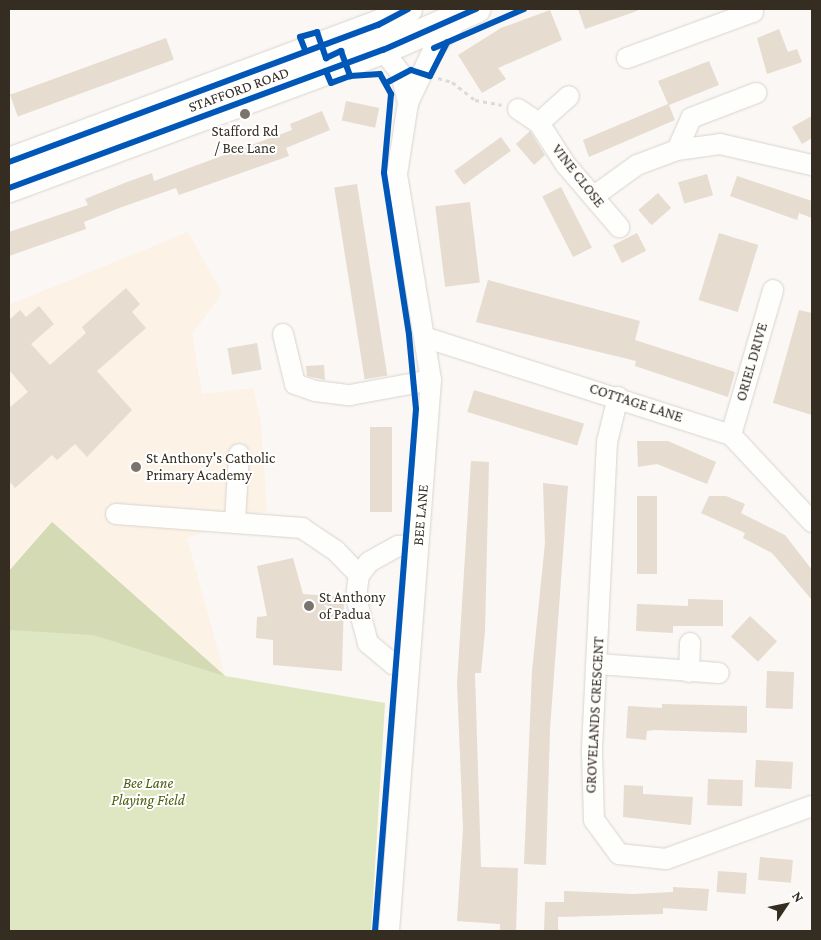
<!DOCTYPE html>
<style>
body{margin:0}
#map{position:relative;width:821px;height:940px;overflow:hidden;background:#faf7f4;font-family:"Crimson Pro",serif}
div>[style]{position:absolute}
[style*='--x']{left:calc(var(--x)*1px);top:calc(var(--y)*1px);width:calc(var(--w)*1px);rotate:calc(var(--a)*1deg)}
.built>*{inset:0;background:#fcf2e5}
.green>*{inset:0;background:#dee6c2}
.forest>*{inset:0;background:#d3dab4}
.building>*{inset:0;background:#e6dccf;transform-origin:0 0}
.path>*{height:3px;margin-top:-1.5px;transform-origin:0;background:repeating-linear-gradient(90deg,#dcdbda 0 4px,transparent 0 8px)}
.roads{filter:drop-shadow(0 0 1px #d9d4ce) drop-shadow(0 0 1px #d9d4ce)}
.minor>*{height:20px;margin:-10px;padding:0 10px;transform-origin:10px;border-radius:10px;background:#fefefd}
.highway>*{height:28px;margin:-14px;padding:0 14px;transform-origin:14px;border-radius:14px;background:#fefefd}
.cycleway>*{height:6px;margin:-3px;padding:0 3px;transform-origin:3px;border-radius:3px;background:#0057b8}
.dots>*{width:14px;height:14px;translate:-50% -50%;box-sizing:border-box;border:2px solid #fff;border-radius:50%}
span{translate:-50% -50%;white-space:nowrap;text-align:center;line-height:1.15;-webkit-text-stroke:4px #fff;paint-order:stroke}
.street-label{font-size:15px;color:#352d22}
.poi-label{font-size:15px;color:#352d22}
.left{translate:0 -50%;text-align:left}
.park-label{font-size:15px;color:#4e5c0f;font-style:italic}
.frame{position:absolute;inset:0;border:10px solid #352d22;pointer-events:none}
.north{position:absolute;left:761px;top:880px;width:50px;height:50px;-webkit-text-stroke:4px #fff;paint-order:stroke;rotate:56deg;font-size:14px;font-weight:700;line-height:20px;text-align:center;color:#352d22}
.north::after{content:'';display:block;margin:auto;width:18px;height:22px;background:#352d22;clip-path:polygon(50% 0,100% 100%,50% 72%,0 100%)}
</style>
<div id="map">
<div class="built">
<div style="clip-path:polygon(188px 232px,222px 293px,192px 334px,202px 394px,253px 388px,261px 423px,267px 511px,187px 538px,225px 676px,52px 522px,9px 571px,9px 305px)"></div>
</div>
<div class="green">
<div style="clip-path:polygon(52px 522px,225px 676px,385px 703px,371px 931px,9px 931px,9px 571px)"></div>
</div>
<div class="forest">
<div style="clip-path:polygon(52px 522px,225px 676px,93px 635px,9px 630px,9px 571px)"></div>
</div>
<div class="building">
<div style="clip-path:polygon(578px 9px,637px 9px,637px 11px,585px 29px)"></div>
<div style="clip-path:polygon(550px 10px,562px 40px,498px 68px,506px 79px,482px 93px,458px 55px,501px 28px)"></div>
<div style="clip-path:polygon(779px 29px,788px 52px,797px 49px,802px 62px,767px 74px,757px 38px)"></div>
<div style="left:166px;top:38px;width:23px;height:166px;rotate:70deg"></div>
<div style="clip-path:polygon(709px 61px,719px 85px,669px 105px,675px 120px,589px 157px,583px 140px,668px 104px,658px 81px)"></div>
<div style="left:346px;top:101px;width:34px;height:20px;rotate:12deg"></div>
<div style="clip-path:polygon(322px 111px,330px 130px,286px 148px,289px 156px,179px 195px,176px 188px,122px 207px,84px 222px,86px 229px,9px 256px,9px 232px,88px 205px,85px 199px,122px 184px,152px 173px,154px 181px,292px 130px,290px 124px)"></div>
<div style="clip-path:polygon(812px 116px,812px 138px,802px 144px,792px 127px)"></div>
<div style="clip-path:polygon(530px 131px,545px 155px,534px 165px,516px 144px)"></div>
<div style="left:501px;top:137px;width:17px;height:58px;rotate:54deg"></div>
<div style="left:707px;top:174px;width:22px;height:30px;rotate:74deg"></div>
<div style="clip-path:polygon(737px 176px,812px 201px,812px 218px,799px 213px,797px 220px,730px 196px)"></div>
<div style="left:357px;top:184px;width:194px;height:23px;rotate:81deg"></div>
<div style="left:561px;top:187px;width:68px;height:21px;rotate:63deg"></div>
<div style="left:658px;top:193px;width:20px;height:26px;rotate:49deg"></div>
<div style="left:470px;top:202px;width:81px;height:35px;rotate:83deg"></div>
<div style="left:637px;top:233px;width:20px;height:27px;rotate:63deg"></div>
<div style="left:719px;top:233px;width:41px;height:70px;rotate:17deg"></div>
<div style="clip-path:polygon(488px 280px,640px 321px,635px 340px,735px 372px,728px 397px,635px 366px,636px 361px,476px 322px)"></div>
<div style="clip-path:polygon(126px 288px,140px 304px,132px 312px,146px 328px,97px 371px,132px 410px,87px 457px,75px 444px,57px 460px,52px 455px,15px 488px,9px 481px,9px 408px,28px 392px,9px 370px,9px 320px,20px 310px,26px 317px,39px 306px,54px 324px,31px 344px,50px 365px,86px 333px,82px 327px)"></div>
<div style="clip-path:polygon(799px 310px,812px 313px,812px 415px,773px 403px)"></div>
<div style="left:257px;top:343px;width:27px;height:30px;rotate:80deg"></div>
<div style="clip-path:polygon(324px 365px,325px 380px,307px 376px,306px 366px)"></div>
<div style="left:474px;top:390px;width:115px;height:23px;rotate:17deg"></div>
<div style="left:370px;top:427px;width:22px;height:85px"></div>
<div style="clip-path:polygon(637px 441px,668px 441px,716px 462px,707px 484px,657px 464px,638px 467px)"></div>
<div style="clip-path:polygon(471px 461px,489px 462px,485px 631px,481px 673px,475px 673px,481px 867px,518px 868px,516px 931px,500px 931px,500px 924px,457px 921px,463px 829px,457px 683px)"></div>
<div style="clip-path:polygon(543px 483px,568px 486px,550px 729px,546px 865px,524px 864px,532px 671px,545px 543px)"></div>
<div style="left:637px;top:496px;width:20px;height:78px"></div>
<div style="clip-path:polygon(709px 496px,726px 496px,745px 504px,741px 513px,785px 535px,812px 570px,812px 600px,772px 553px,743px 538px,745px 533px,701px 513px)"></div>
<div style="clip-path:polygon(293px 558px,303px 594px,344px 597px,342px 671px,273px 665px,273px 640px,256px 638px,257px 617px,267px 616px,257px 566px)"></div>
<div style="clip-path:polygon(688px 599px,723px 600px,723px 626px,673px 626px,673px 633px,636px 631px,637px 604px,688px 606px)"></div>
<div style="left:750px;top:616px;width:37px;height:28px;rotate:43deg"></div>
<div style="left:767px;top:671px;width:27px;height:37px;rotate:2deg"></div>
<div style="clip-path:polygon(662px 704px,747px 706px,747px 733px,655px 730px,647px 731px,646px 740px,626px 738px,628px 706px,662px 708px)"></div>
<div style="left:756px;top:760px;width:37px;height:27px;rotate:3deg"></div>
<div style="left:708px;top:779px;width:35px;height:26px;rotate:2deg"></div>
<div style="clip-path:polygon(624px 785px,643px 786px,643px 794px,693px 797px,691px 825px,623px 817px)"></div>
<div style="left:760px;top:857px;width:33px;height:23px;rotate:5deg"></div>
<div style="left:718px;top:871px;width:29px;height:21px;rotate:4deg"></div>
<div style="clip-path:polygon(673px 887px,709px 889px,707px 911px,663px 908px,663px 914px,558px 917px,558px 931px,544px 931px,545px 902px,564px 902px,564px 891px,633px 894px,673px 892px)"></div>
</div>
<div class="path">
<div style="--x:438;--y:78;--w:15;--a:16"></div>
<div style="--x:452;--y:82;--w:29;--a:38"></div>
<div style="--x:475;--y:100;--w:27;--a:10"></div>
</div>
<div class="roads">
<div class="minor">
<div style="--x:383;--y:50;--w:30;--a:53"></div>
<div style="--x:401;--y:74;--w:30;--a:76"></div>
<div style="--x:627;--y:58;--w:134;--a:-20.1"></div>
<div style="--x:753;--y:12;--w:4;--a:-124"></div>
<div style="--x:518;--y:109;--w:25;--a:34"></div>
<div style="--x:539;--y:123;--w:50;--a:57.3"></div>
<div style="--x:566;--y:165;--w:82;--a:49.5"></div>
<div style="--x:539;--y:123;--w:40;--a:-42"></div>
<div style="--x:677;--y:150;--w:35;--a:-66"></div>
<div style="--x:691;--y:118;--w:70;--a:-21"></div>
<div style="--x:594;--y:196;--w:53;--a:-35.8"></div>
<div style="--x:637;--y:165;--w:43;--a:-20.6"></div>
<div style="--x:677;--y:150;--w:43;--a:-7.9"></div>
<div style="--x:720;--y:144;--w:94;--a:12.9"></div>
<div style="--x:283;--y:334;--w:51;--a:76.5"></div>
<div style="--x:295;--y:384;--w:21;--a:19"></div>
<div style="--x:315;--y:391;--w:35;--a:7"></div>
<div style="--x:350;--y:395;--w:82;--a:-10.5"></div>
<div style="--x:427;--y:338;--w:319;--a:17.7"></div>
<div style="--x:731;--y:435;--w:119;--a:47"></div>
<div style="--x:618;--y:397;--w:46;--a:103.7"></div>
<div style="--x:607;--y:442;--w:311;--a:92.8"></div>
<div style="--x:592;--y:753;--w:67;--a:88.3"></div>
<div style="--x:594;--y:820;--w:42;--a:53.7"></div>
<div style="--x:619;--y:854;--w:47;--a:6.1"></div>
<div style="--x:666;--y:859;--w:155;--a:-20"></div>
<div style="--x:731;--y:435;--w:151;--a:-73.8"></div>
<div style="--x:116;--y:514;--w:187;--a:4.3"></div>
<div style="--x:302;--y:528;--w:40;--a:34"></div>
<div style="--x:335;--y:550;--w:35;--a:46"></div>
<div style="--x:235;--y:521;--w:67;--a:-86.6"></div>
<div style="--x:409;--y:663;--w:16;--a:176"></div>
<div style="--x:393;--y:664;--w:33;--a:-140"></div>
<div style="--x:368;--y:643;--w:47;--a:-104.9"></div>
<div style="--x:356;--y:598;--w:23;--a:-83"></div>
<div style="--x:359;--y:575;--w:16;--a:-52"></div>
<div style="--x:369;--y:562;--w:33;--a:-29"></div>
<div style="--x:398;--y:546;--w:20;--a:-3"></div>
<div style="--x:598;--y:664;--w:121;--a:4.3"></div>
<div style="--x:689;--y:672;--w:29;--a:-88"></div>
<div style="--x:389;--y:931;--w:553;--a:-85.64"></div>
<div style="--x:431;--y:380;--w:209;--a:-99.4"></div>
<div style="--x:397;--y:174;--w:72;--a:-81.2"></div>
<div style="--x:408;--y:103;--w:61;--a:-64.7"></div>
<div style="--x:434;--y:48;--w:38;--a:-49"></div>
</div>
<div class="highway">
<div style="--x:9;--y:162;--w:394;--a:-20.4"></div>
<div style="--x:378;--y:25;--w:34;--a:-28"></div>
<div style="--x:9;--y:188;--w:399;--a:-20.3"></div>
<div style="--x:383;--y:50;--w:102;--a:-23.8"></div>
</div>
</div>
<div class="cycleway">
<div style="--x:434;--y:48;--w:98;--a:-23.4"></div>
<div style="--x:305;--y:50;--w:14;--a:-111"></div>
<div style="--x:300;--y:37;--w:18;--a:-16"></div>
<div style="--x:317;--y:32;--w:28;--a:71"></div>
<div style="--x:326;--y:58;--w:17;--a:-25"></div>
<div style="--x:341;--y:51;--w:27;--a:70"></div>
<div style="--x:350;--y:76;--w:20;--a:160"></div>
<div style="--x:331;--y:83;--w:13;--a:-113"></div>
<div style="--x:350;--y:76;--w:30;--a:-4"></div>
<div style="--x:380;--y:74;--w:23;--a:61"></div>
<div style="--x:391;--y:94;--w:79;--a:95.1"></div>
<div style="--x:384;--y:173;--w:164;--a:81.2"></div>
<div style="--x:409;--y:335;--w:74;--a:84.6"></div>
<div style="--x:416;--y:409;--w:524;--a:94.49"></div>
<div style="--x:388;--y:82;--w:26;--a:-28"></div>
<div style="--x:411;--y:70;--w:20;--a:18"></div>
<div style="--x:430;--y:76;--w:38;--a:-63"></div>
<div style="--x:9;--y:162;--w:394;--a:-20.4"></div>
<div style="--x:378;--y:25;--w:34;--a:-28"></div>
<div style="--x:9;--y:188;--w:399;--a:-20.3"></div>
<div style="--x:383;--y:50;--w:102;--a:-23.8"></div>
</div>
<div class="dots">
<div style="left:245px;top:114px;background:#7a746c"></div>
<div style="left:136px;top:467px;background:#7a746c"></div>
<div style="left:309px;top:606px;background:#7a746c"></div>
</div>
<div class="street-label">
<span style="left:239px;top:90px;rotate:-20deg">STAFFORD ROAD</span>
<span style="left:578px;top:176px;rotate:52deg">VINE CLOSE</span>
<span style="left:752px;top:362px;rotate:-74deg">ORIEL DRIVE</span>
<span style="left:636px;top:403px;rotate:18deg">COTTAGE LANE</span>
<span style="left:421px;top:515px;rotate:-85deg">BEE LANE</span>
<span style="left:595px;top:715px;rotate:-87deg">GROVELANDS CRESCENT</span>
</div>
<div class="poi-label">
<span style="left:245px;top:140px">Stafford Rd<br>/ Bee Lane</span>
<span class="left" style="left:146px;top:467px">St Anthony's Catholic<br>Primary Academy</span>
<span class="left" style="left:319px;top:606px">St Anthony<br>of Padua</span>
</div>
<div class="park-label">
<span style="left:148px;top:792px">Bee Lane<br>Playing Field</span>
</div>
<div class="frame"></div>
<div class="north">N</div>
</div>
